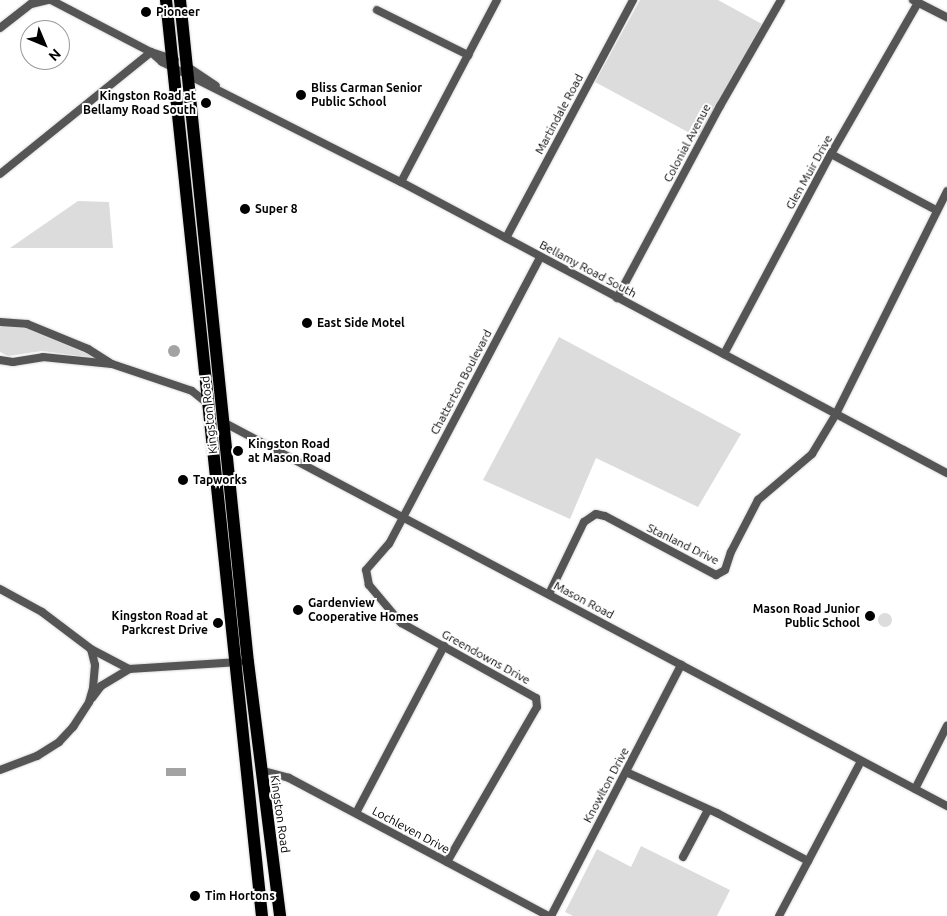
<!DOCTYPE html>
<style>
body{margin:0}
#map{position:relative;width:947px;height:916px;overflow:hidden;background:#fff;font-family:Ubuntu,sans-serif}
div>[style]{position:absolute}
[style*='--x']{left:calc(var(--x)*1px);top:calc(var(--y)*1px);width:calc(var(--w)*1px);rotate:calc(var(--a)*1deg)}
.green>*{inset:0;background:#dcdcdc}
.round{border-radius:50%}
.water>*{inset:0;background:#a3a3a3;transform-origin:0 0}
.roads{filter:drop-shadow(0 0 1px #dbdbdb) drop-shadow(0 0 1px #dbdbdb)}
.minor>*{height:8px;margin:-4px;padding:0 4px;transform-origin:4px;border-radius:4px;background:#555}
.primary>*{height:12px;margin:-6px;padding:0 6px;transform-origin:6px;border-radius:6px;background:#000}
.dots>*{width:14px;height:14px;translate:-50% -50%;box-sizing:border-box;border:2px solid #fff;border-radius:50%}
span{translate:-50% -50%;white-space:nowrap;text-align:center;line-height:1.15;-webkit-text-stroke:4px #fff;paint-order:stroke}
.poi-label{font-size:12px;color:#000;font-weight:700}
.left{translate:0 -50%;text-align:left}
.right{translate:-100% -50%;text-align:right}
.street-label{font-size:12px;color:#000}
.north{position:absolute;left:20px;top:20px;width:50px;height:50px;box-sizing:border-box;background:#fff;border:1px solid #999;border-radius:50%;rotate:135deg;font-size:14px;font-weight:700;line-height:20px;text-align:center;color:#000}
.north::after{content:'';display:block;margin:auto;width:18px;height:22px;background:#000;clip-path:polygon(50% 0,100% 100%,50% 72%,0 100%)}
</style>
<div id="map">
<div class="green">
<div style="clip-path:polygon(640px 0,718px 0,762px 24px,699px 138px,595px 82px)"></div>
<div style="clip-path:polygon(78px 201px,109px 202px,113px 248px,10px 248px)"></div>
<div style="clip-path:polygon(12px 323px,95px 355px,103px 359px,42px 351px,8px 356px,0 352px,0 327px)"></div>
<div style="clip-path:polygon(559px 337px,741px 434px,698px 507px,596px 458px,570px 519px,483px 480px)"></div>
<div class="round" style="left:878px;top:613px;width:14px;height:14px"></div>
<div style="clip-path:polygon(641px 846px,730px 890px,717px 916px,573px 916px,565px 912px,597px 849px,631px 867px)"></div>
</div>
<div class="water">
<div class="round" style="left:168px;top:345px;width:12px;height:12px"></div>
<div style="left:186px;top:768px;width:8px;height:20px;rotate:90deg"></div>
</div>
<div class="roads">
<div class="minor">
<div style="--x:51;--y:0;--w:113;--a:27.5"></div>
<div style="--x:151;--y:52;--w:25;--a:18"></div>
<div style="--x:913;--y:0;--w:38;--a:27"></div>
<div style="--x:377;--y:10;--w:102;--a:26.3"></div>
<div style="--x:0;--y:28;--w:39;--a:-38"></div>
<div style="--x:31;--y:4;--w:17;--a:-13"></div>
<div style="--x:151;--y:52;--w:15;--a:42"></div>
<div style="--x:162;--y:62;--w:267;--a:26.7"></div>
<div style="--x:401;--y:182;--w:619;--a:28.06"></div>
<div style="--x:185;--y:65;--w:37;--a:34"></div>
<div style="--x:831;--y:154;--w:119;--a:28.1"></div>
<div style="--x:0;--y:174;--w:194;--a:-38.9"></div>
<div style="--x:401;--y:182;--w:206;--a:-62.2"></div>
<div style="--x:506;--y:238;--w:270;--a:-61.9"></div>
<div style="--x:617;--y:298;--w:218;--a:-61.8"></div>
<div style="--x:720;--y:106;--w:122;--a:-60.1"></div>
<div style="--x:0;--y:322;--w:27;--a:4"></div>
<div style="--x:27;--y:324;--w:66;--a:22.3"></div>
<div style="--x:88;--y:349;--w:26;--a:32"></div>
<div style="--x:724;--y:354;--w:227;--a:-61.9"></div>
<div style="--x:831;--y:154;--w:174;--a:-60.1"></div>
<div style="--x:0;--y:360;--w:13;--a:9"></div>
<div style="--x:13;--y:362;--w:30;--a:-9"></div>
<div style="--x:43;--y:357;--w:69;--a:5.8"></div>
<div style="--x:112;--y:364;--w:84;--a:18.6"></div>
<div style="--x:192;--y:391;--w:21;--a:39"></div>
<div style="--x:223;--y:422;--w:820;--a:27.94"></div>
<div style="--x:0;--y:589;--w:48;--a:28.7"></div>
<div style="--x:42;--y:612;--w:61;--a:37.1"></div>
<div style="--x:91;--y:649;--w:43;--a:27.8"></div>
<div style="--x:129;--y:669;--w:110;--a:-3.6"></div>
<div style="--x:549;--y:594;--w:80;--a:-64.1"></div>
<div style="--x:584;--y:522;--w:14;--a:-34"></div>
<div style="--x:596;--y:514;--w:9;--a:13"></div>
<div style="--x:605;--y:516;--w:126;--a:28"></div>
<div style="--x:716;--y:575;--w:10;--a:-29"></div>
<div style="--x:725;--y:570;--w:19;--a:-72"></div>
<div style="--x:731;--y:552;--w:59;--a:-62.6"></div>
<div style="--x:758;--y:500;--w:71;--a:-40.4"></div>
<div style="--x:812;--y:454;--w:47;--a:-59"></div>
<div style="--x:836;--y:414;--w:249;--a:-63.5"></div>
<div style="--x:92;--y:698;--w:15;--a:-53"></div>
<div style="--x:101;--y:686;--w:33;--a:-31"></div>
<div style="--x:0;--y:770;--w:40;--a:-21"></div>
<div style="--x:37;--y:756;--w:26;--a:-32"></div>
<div style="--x:59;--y:742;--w:21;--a:-47"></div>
<div style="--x:73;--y:727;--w:30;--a:-57"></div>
<div style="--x:89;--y:702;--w:15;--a:-74"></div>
<div style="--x:93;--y:688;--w:23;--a:-85"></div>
<div style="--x:95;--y:665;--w:16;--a:-104"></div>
<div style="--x:260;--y:770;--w:30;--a:15"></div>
<div style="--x:289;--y:778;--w:293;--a:28"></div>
<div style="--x:626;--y:772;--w:100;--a:24.3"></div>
<div style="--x:717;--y:813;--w:103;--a:27.8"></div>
<div style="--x:915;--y:789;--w:71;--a:-63.1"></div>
<div style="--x:356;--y:813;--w:189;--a:-62.2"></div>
<div style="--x:683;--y:857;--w:53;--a:-62"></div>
<div style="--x:447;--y:862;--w:179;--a:-59.9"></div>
<div style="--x:537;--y:707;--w:9;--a:-96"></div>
<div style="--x:536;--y:698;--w:154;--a:-150.9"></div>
<div style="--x:401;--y:623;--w:50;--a:-130.1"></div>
<div style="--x:369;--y:585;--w:15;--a:-101"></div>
<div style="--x:366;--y:570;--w:35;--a:-49"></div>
<div style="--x:389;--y:544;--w:324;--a:-62.2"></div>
<div style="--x:551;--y:916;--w:283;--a:-62.6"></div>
<div style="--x:779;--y:916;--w:175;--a:-62.1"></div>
</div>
<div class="primary">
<div style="--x:166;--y:0;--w:921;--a:84.02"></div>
<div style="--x:180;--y:0;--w:665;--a:84.14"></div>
<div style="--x:248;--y:662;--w:256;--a:82.8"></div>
</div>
</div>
<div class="dots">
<div style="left:146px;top:12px;background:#000"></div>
<div style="left:301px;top:95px;background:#000"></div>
<div style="left:206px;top:103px;background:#000"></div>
<div style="left:245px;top:209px;background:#000"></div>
<div style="left:307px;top:323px;background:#000"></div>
<div style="left:238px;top:451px;background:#000"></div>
<div style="left:183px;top:480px;background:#000"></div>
<div style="left:298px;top:610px;background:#000"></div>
<div style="left:870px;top:616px;background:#000"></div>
<div style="left:218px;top:623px;background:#000"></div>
<div style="left:195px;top:896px;background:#000"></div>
</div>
<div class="poi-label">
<span class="left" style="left:156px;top:12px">Pioneer</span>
<span class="left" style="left:311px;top:95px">Bliss Carman Senior<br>Public School</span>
<span class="right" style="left:196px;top:103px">Kingston Road at<br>Bellamy Road South</span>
<span class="left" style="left:255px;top:209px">Super 8</span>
<span class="left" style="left:317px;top:323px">East Side Motel</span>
<span class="left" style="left:248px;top:451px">Kingston Road<br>at Mason Road</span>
<span class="left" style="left:193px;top:480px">Tapworks</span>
<span class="left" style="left:308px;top:610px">Gardenview<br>Cooperative Homes</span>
<span class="right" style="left:860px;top:616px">Mason Road Junior<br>Public School</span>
<span class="right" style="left:208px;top:623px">Kingston Road at<br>Parkcrest Drive</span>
<span class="left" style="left:205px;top:896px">Tim Hortons</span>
</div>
<div class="street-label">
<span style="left:559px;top:114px;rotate:-62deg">Martindale Road</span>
<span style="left:687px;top:143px;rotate:-62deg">Colonial Avenue</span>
<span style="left:809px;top:172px;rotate:-61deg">Glen Muir Drive</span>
<span style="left:588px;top:269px;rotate:28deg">Bellamy Road South</span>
<span style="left:461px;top:382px;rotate:-62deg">Chatterton Boulevard</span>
<span style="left:209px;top:415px;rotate:-96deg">Kingston Road</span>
<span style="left:683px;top:544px;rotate:26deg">Stanland Drive</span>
<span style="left:584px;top:600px;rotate:28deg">Mason Road</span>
<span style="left:486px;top:657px;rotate:29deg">Greendowns Drive</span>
<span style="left:606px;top:785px;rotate:-62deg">Knowlton Drive</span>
<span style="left:280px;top:814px;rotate:82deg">Kingston Road</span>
<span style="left:411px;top:830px;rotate:28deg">Lochleven Drive</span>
</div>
<div class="north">N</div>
</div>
